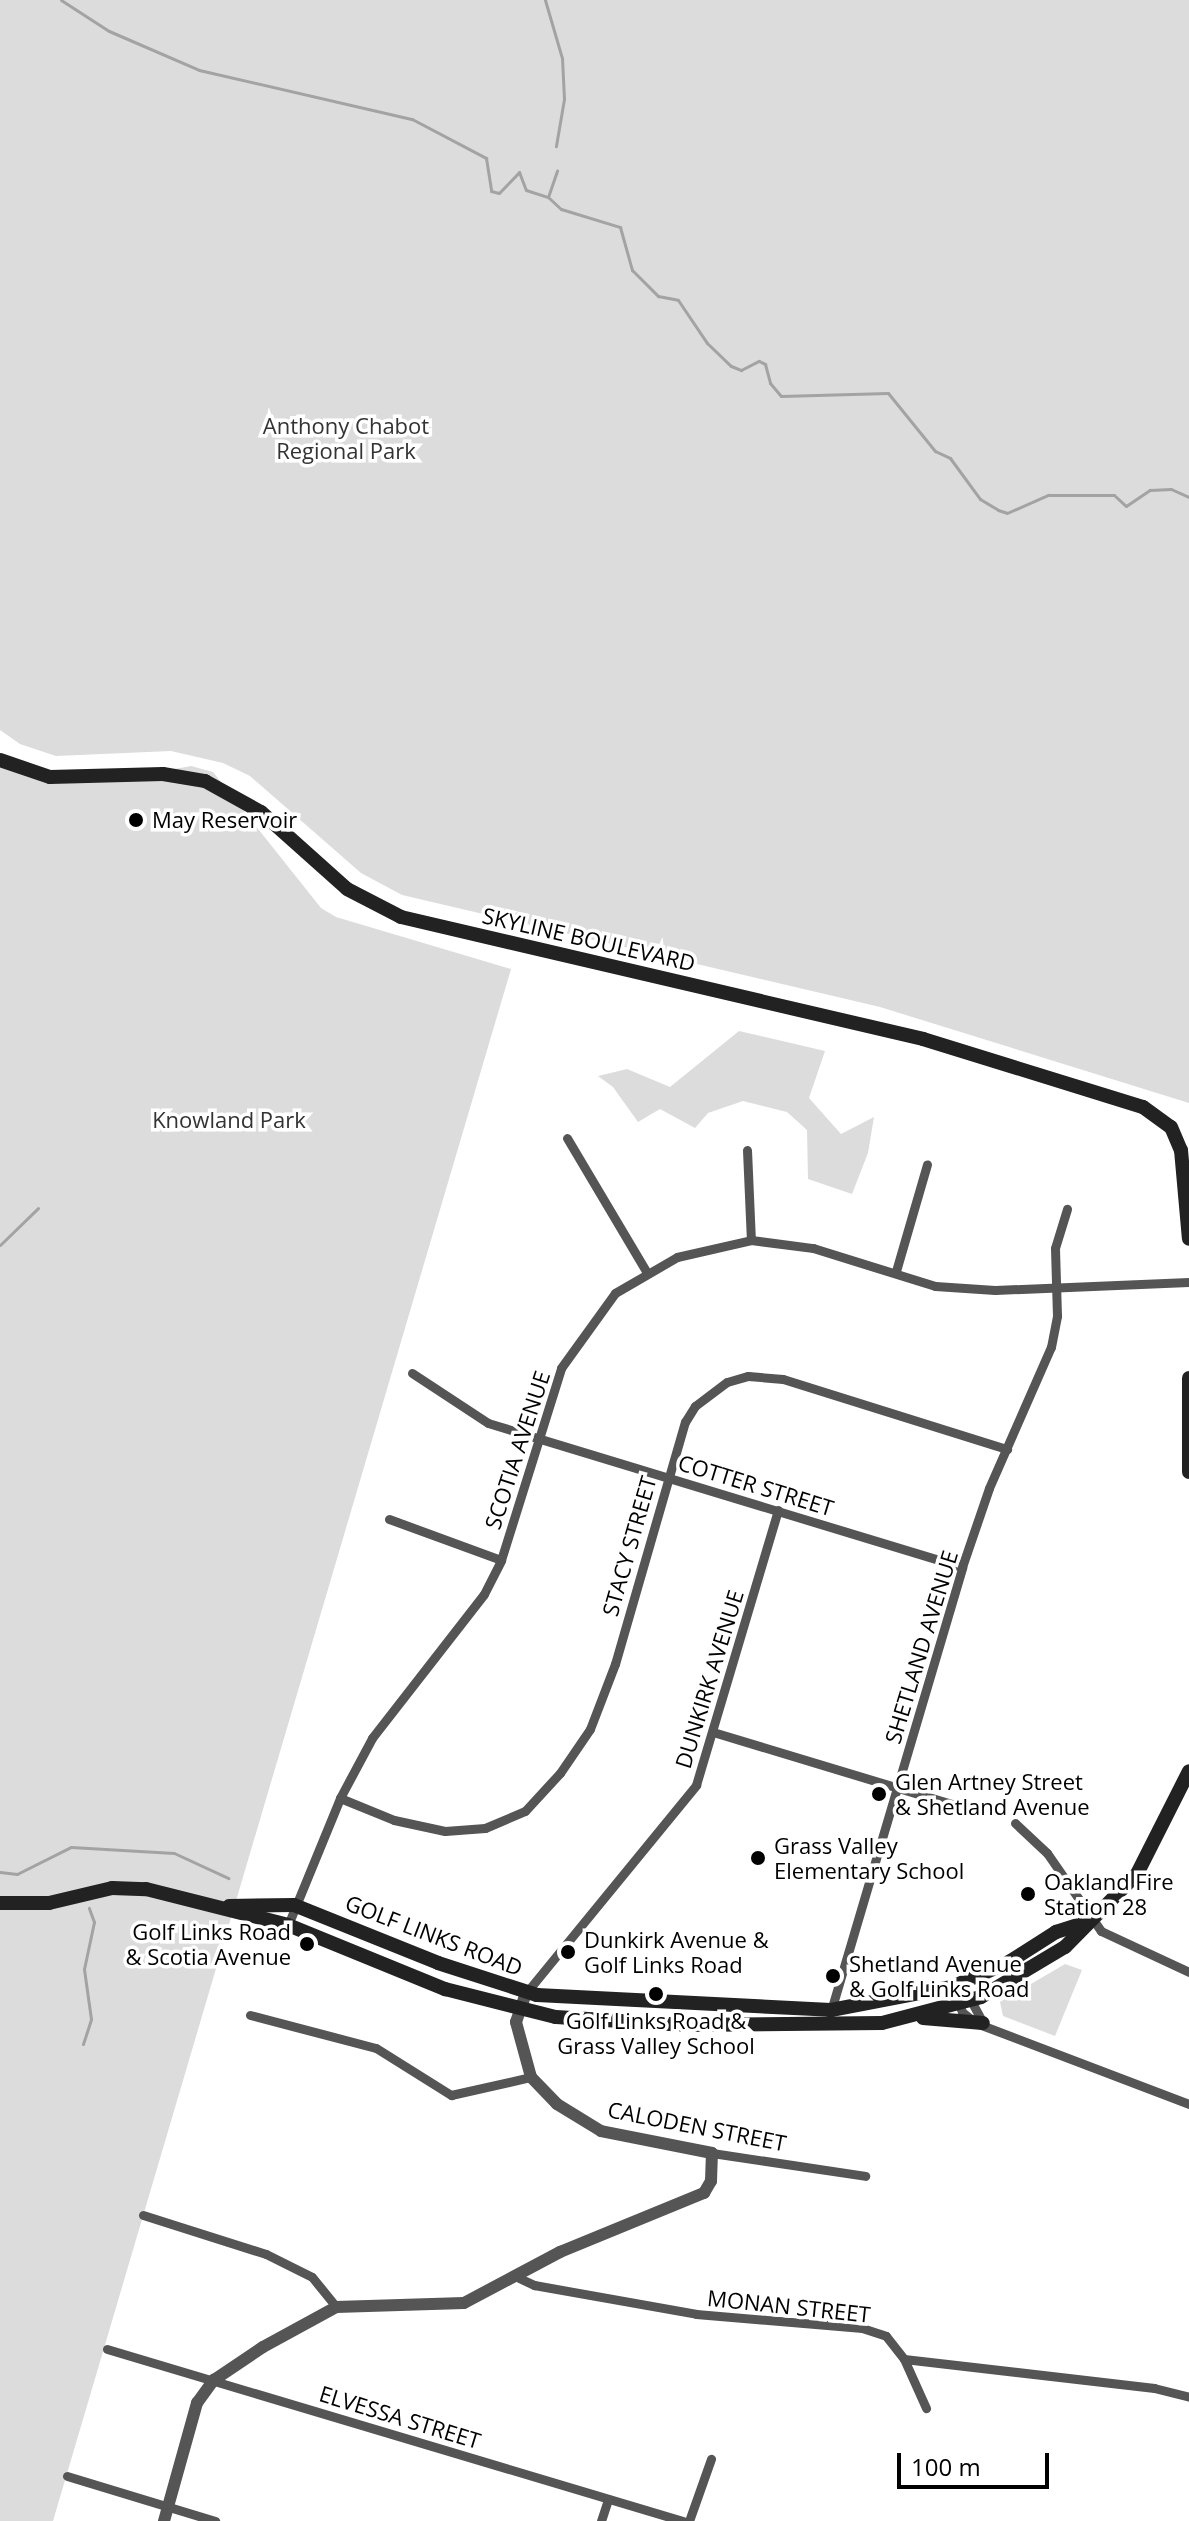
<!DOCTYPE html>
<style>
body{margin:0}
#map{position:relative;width:1189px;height:2521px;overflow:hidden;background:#fff;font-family:"Open Sans",sans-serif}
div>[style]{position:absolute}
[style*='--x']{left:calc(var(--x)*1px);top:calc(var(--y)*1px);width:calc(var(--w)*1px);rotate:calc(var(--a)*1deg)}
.green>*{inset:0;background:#dcdcdc}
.stream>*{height:3px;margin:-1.5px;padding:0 1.5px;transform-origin:1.5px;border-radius:1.5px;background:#a3a3a3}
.minor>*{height:9px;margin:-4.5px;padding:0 4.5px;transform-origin:4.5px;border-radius:4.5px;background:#555}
.tertiary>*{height:12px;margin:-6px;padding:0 6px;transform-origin:6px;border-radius:6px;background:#555}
.secondary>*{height:14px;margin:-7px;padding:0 7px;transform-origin:7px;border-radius:7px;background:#222}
.dots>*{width:22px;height:22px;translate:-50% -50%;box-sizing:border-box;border:4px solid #fff;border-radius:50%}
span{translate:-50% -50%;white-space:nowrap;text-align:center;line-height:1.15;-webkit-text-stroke:7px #fff;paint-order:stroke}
.park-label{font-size:22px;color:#333}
.poi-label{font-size:22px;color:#000}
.left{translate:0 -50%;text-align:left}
.right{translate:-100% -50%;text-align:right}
.street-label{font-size:22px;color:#000}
.scale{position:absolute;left:897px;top:2453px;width:152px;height:36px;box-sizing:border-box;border:4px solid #000;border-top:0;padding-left:10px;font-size:24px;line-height:28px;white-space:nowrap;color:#000;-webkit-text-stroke:6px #fff;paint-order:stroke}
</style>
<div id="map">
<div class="green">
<div style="clip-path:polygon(0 0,1189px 0,1189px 1103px,880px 1007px,402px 895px,361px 873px,250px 776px,223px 763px,171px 751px,56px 756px,20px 744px,0 730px)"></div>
<div style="clip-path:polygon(0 755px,43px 772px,153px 773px,191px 766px,213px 772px,321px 908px,336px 917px,511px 969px,53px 2521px,0 2521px)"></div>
<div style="clip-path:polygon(739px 1031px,825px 1051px,809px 1098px,841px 1134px,874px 1117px,868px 1153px,852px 1194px,808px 1179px,807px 1130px,787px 1112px,743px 1101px,708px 1113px,695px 1128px,660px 1109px,638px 1122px,613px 1087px,598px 1076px,627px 1069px,670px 1087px)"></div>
<div style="clip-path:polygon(1065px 1964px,1082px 1970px,1055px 2036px,1003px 2016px,1000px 2002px)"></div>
</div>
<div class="stream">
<div style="--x:61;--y:0;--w:57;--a:32.9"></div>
<div style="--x:109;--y:31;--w:98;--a:23.4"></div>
<div style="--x:199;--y:70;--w:219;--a:13"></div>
<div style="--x:412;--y:119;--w:84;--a:27.8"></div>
<div style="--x:486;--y:158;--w:33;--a:81"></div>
<div style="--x:491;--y:191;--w:8;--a:14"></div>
<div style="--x:499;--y:193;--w:29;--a:-46"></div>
<div style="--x:519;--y:172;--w:19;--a:69"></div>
<div style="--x:526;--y:190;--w:23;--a:18"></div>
<div style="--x:548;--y:197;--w:18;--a:43"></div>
<div style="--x:561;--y:209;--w:62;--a:17"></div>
<div style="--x:620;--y:227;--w:45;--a:74.4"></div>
<div style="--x:632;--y:270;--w:37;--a:45"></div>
<div style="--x:658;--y:296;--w:20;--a:11"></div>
<div style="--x:678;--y:300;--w:52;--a:56"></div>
<div style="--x:707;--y:343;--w:33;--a:44"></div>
<div style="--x:731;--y:366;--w:11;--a:22"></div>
<div style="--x:741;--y:370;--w:20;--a:-27"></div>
<div style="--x:759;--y:361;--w:7;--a:27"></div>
<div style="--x:765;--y:364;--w:20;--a:75"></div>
<div style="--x:770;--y:383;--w:17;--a:50"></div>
<div style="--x:781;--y:396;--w:107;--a:-1.6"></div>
<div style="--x:888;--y:393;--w:75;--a:51"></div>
<div style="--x:935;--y:451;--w:17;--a:25"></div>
<div style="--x:950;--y:458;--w:51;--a:53.8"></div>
<div style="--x:980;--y:499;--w:21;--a:31"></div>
<div style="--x:998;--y:510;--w:9;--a:18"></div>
<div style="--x:1007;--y:513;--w:45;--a:-23.7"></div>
<div style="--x:1048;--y:495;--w:66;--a:0"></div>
<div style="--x:1114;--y:495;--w:16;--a:43"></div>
<div style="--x:1126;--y:506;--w:29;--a:-34"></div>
<div style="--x:1150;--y:490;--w:21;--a:-3"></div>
<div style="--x:1171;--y:489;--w:20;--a:24"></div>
<div style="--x:545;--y:0;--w:60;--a:73.7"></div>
<div style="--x:562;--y:58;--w:41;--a:87.2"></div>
<div style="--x:564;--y:99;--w:48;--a:99.7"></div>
<div style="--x:548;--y:197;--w:28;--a:-71"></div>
<div style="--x:0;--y:1245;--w:53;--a:-44.2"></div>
<div style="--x:0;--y:1872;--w:17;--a:7"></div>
<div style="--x:17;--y:1874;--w:60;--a:-26.6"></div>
<div style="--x:71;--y:1847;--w:103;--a:3.3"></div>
<div style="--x:174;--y:1853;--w:60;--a:24.8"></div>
<div style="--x:83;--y:2044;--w:26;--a:-72"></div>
<div style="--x:91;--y:2019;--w:50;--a:-98"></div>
<div style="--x:84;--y:1969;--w:48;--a:-78"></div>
<div style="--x:94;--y:1922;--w:15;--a:-110"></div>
</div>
<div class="minor">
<div style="--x:567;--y:1138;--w:157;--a:59.3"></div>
<div style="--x:747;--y:1150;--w:90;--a:87.5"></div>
<div style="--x:896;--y:1271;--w:111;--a:-73.8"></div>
<div style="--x:412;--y:1373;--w:91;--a:33.3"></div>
<div style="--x:488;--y:1423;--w:495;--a:16.9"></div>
<div style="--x:389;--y:1519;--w:119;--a:20.1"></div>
<div style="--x:713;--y:1732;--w:253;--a:16.8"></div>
<div style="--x:340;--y:1798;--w:58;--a:22.2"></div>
<div style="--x:394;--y:1820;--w:52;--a:12.2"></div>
<div style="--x:445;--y:1831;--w:40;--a:-4.3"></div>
<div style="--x:485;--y:1828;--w:43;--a:-23"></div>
<div style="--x:525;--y:1811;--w:52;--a:-47.4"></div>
<div style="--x:560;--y:1773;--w:53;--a:-55.7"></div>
<div style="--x:590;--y:1729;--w:70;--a:-69"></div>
<div style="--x:615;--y:1664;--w:252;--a:-73.9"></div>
<div style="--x:685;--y:1422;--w:19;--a:-58"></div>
<div style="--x:695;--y:1406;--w:40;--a:-37"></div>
<div style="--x:727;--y:1382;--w:22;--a:-16"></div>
<div style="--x:748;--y:1376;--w:35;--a:5"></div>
<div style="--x:783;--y:1379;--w:235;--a:17.4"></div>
<div style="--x:1015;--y:1823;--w:44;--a:43.2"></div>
<div style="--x:1047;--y:1853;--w:95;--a:55.3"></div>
<div style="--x:1101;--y:1931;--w:97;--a:25"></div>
<div style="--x:288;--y:1925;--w:137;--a:-67.7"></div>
<div style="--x:340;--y:1798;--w:68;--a:-61.9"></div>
<div style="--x:372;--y:1738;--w:182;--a:-52.1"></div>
<div style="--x:484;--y:1594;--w:38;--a:-63"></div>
<div style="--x:501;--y:1560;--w:201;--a:-72.6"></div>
<div style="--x:561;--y:1368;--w:92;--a:-54.2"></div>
<div style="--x:615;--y:1293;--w:72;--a:-30.1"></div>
<div style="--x:677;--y:1257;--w:76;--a:-12.9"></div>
<div style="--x:751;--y:1240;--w:63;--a:7.4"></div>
<div style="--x:813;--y:1248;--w:128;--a:17.3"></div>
<div style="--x:935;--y:1286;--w:60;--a:3.8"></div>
<div style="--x:995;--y:1290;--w:194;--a:-2.4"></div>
<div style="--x:962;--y:1984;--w:44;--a:61.7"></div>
<div style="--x:952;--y:1987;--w:27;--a:68"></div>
<div style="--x:962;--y:2012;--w:18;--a:38"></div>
<div style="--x:976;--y:2023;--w:228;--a:20.8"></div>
<div style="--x:526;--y:1993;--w:269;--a:-50.7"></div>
<div style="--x:696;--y:1785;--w:287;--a:-73.4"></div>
<div style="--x:830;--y:2014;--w:466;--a:-73.5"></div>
<div style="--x:962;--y:1567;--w:83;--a:-71.1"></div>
<div style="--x:989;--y:1488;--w:154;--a:-66.3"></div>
<div style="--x:1051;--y:1347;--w:32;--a:-79"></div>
<div style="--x:1057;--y:1316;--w:68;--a:-91.7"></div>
<div style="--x:1055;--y:1248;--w:41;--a:-72.9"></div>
<div style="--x:250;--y:2015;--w:130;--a:14.7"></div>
<div style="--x:376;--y:2048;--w:89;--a:32.1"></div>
<div style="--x:451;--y:2095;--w:82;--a:-12.7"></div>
<div style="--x:712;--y:2153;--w:155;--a:8.5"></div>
<div style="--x:143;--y:2215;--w:129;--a:17.6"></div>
<div style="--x:266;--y:2254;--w:51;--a:26.6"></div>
<div style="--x:312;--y:2277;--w:38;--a:51"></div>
<div style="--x:519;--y:2278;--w:17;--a:25"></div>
<div style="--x:534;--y:2285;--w:165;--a:10.1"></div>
<div style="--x:696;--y:2314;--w:167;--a:4.8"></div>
<div style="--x:862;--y:2328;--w:25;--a:18"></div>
<div style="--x:886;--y:2336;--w:29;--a:52"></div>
<div style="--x:904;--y:2359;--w:252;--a:6.6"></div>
<div style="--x:1154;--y:2388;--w:36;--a:14"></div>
<div style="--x:107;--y:2349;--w:601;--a:16.63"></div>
<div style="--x:904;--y:2359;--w:54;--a:65.8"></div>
<div style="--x:67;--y:2476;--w:155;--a:16.9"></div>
<div style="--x:601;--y:2521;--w:23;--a:-72"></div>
<div style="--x:689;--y:2521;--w:66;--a:-70.5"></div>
</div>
<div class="tertiary">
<div style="--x:164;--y:2521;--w:123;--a:-74.4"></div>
<div style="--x:197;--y:2403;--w:29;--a:-54"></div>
<div style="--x:214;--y:2380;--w:59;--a:-34"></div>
<div style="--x:263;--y:2347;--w:83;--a:-28.7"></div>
<div style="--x:336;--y:2307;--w:128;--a:-1.8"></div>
<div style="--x:464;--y:2303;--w:109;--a:-28"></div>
<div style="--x:560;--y:2252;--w:156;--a:-22.3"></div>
<div style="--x:704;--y:2193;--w:14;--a:-60"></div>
<div style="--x:711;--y:2181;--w:28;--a:-88"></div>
<div style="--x:712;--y:2153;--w:113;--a:-168.8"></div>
<div style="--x:601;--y:2131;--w:52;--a:-148.5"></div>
<div style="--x:557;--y:2104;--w:37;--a:-134"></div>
<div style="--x:531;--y:2077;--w:57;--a:-105.3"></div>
<div style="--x:516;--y:2022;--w:31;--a:-71"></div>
</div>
<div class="secondary">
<div style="--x:0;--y:760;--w:53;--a:18.8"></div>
<div style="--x:50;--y:777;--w:113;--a:-1.5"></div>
<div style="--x:163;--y:774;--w:43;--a:9.5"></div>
<div style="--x:205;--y:781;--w:64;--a:29"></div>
<div style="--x:261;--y:812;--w:115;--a:41.8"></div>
<div style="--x:347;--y:889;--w:61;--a:27.4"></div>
<div style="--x:401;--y:917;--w:536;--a:13.15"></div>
<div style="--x:923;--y:1039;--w:230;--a:17.2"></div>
<div style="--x:1143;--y:1107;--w:34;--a:36"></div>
<div style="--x:1171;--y:1127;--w:25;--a:67"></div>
<div style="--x:1181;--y:1150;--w:89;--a:84.9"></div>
<div style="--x:1189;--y:1378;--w:94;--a:90"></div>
<div style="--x:0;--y:1903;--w:49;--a:0"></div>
<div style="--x:49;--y:1903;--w:65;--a:-13.4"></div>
<div style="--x:112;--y:1888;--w:34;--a:2"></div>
<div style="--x:146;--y:1889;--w:146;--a:14.2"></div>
<div style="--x:288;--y:1925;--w:170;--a:22.2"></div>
<div style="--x:445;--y:1989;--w:114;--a:14.2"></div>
<div style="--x:556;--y:2017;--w:130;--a:3.5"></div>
<div style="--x:686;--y:2025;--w:196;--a:-0.6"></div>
<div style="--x:882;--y:2023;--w:102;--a:-14.7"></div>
<div style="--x:981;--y:1997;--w:98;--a:-30.8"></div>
<div style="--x:1065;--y:1947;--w:103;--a:-45.4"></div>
<div style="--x:1137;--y:1874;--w:115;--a:-63.2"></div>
<div style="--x:229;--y:1906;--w:65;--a:-0.9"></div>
<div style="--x:294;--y:1905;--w:155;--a:21.9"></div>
<div style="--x:438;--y:1963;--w:104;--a:17.9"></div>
<div style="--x:537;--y:1995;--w:294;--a:2.9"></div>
<div style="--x:831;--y:2010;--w:123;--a:-10.8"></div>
<div style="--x:952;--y:1987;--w:62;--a:-23.7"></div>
<div style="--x:1009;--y:1962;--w:56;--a:-32.6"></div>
<div style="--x:1056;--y:1932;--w:32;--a:-18"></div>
<div style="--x:923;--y:2018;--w:60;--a:4.8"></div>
</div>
<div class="dots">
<div style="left:136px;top:820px;background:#000"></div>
<div style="left:879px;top:1794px;background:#000"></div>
<div style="left:758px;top:1858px;background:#000"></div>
<div style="left:1028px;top:1894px;background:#000"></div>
<div style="left:307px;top:1944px;background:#000"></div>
<div style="left:568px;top:1952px;background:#000"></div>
<div style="left:833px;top:1976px;background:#000"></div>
<div style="left:656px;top:1994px;background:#000"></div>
</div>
<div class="park-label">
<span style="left:346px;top:438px">Anthony Chabot<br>Regional Park</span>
<span style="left:229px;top:1120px">Knowland Park</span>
</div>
<div class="poi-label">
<span class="left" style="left:152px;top:820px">May Reservoir</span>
<span class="left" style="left:895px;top:1794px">Glen Artney Street<br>&amp; Shetland Avenue</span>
<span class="left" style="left:774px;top:1858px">Grass Valley<br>Elementary School</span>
<span class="left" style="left:1044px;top:1894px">Oakland Fire<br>Station 28</span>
<span class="right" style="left:291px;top:1944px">Golf Links Road<br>&amp; Scotia Avenue</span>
<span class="left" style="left:584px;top:1952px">Dunkirk Avenue &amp;<br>Golf Links Road</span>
<span class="left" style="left:849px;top:1976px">Shetland Avenue<br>&amp; Golf Links Road</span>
<span style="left:656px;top:2033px">Golf Links Road &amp;<br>Grass Valley School</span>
</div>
<div class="street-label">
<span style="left:589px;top:939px;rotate:13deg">SKYLINE BOULEVARD</span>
<span style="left:517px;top:1450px;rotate:-72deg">SCOTIA AVENUE</span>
<span style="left:756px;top:1485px;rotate:17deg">COTTER STREET</span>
<span style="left:629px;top:1546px;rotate:-74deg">STACY STREET</span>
<span style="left:921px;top:1647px;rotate:-73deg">SHETLAND AVENUE</span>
<span style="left:709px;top:1679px;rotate:-73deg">DUNKIRK AVENUE</span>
<span style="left:434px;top:1935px;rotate:21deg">GOLF LINKS ROAD</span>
<span style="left:697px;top:2126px;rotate:11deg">CALODEN STREET</span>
<span style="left:789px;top:2306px;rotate:6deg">MONAN STREET</span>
<span style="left:400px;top:2417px;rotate:17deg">ELVESSA STREET</span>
</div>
<div class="scale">100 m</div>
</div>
